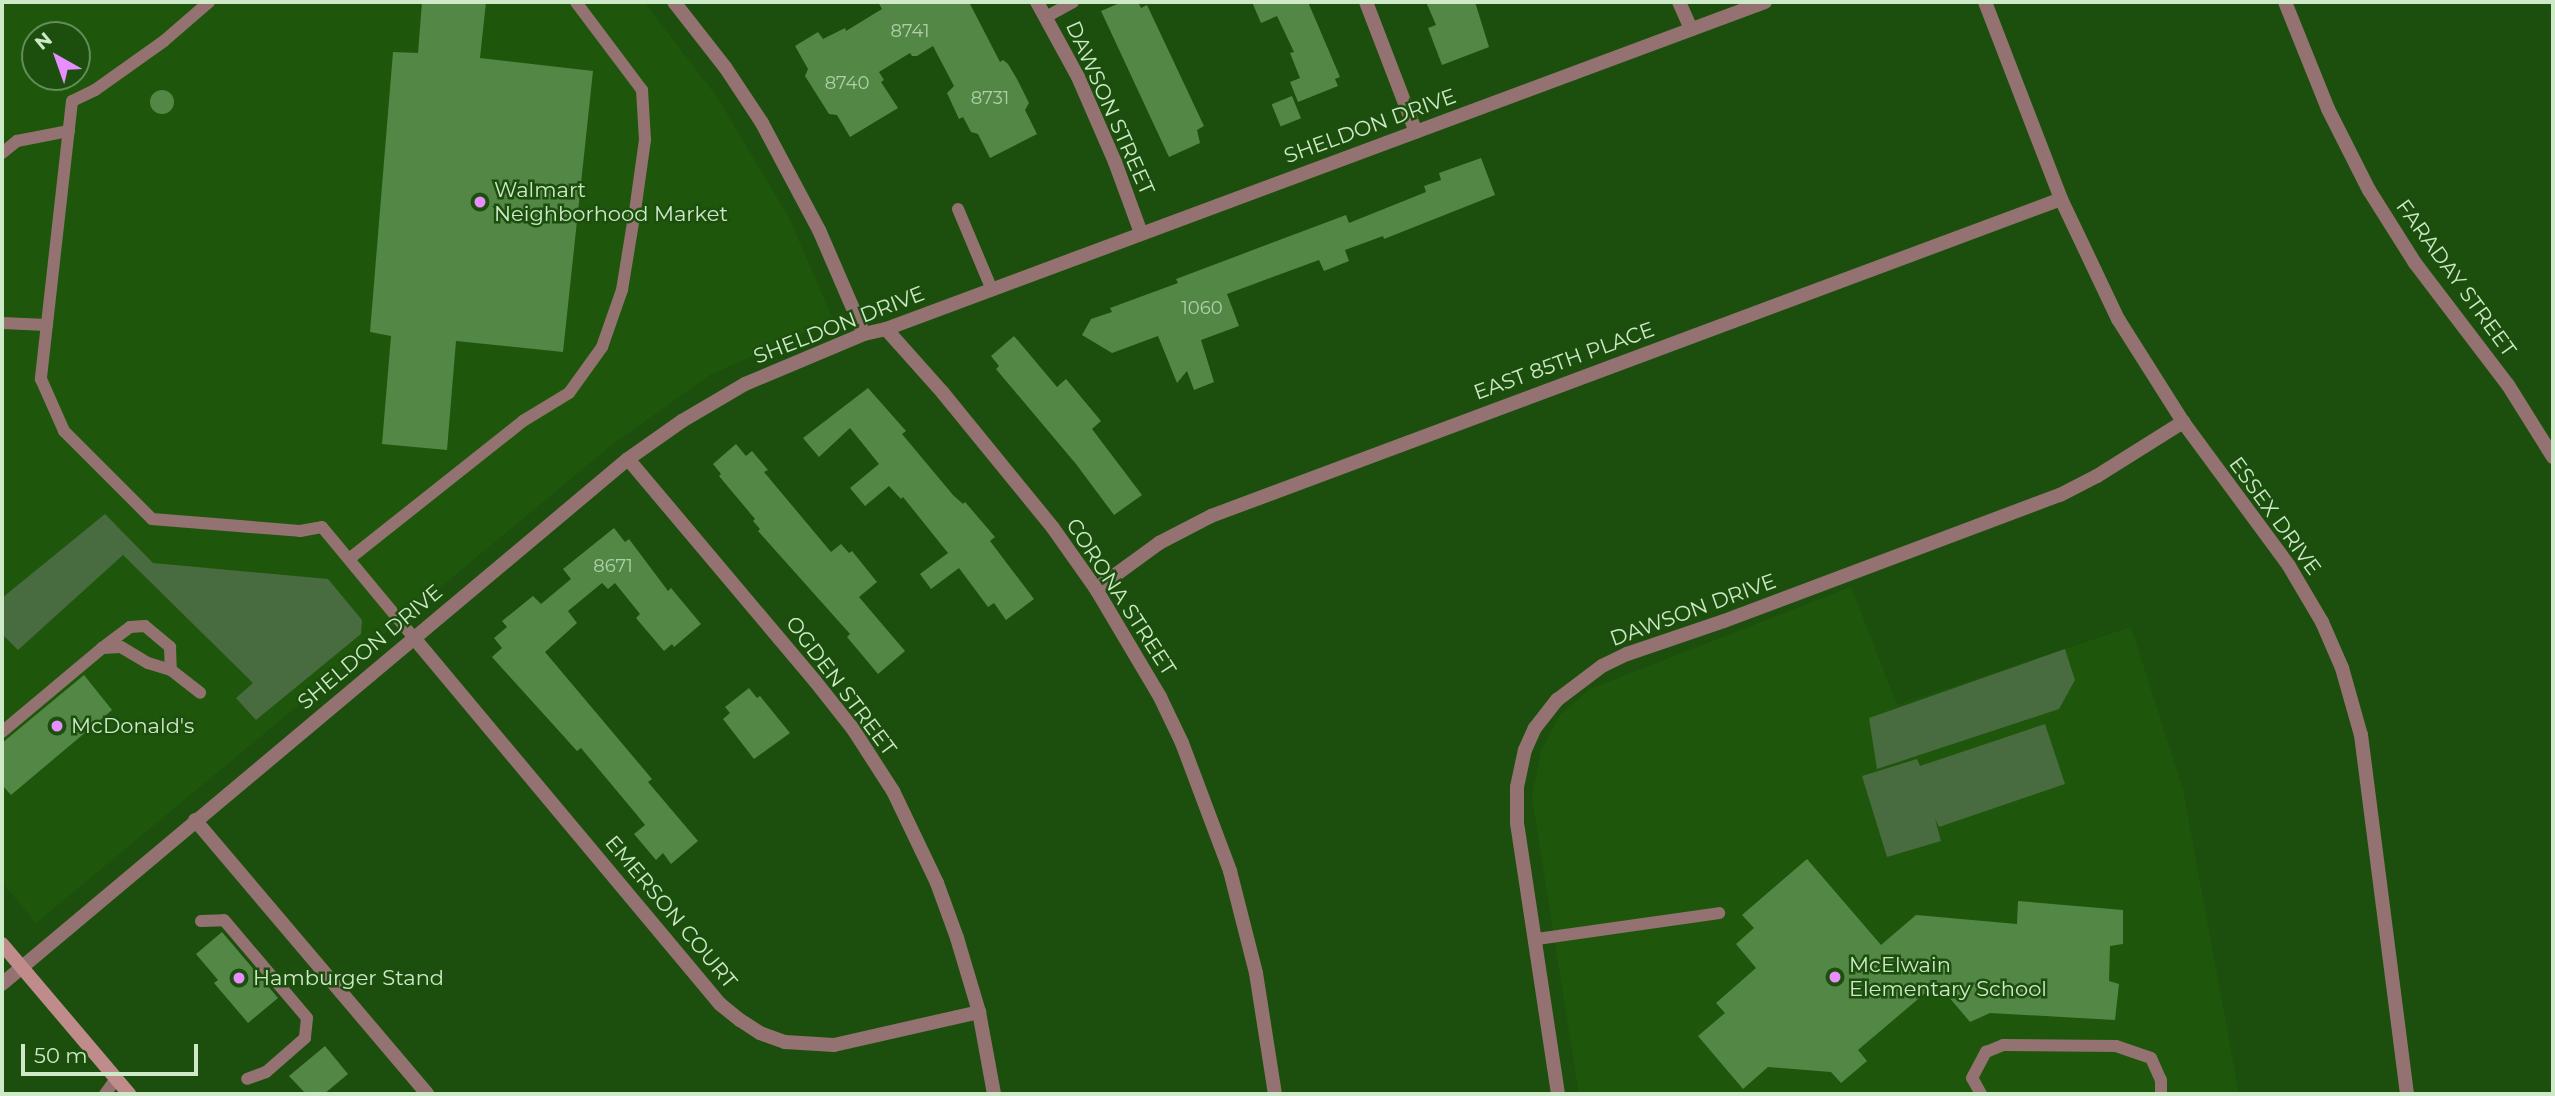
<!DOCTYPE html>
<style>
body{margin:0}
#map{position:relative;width:2555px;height:1096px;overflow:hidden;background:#1c4f0d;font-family:Montserrat,sans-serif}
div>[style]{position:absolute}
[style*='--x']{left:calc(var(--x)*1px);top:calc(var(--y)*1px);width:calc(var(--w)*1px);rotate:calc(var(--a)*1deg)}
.built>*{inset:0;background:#1e570b}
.green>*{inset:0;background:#486b40}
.building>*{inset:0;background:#538746;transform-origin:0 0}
.round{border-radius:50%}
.lane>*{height:12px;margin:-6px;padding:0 6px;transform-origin:6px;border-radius:6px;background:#947271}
.street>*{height:14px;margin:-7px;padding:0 7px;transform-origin:7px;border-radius:7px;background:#947271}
.secondary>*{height:14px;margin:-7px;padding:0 7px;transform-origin:7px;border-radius:7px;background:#c08c8b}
.dots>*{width:19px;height:19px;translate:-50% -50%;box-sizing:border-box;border:4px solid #1c4f0d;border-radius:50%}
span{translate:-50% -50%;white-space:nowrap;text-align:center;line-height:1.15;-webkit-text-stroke:5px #1c4f0d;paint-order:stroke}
.number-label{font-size:18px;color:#afd0a7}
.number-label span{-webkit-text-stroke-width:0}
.street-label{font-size:21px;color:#cee9c7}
.poi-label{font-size:21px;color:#cee9c7}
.left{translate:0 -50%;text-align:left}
.frame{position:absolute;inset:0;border:4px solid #cee9c7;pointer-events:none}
.north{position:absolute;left:21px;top:21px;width:70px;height:70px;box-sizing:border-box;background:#1c4f0d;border:2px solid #638d57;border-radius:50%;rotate:320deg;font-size:19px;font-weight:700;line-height:28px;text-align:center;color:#cee9c7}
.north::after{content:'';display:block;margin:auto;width:24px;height:32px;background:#e98efe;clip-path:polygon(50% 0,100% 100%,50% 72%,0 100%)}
.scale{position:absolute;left:21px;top:1044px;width:177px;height:32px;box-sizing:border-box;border:4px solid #cee9c7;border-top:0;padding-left:9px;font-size:21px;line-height:24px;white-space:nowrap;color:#cee9c7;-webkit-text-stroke:5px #1c4f0d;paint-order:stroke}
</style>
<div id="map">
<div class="built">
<div style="clip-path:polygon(evenodd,2px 2px,644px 2px,717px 97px,789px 218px,833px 320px,710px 375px,609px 447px,36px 923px,2px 882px,2px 2px,35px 35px,77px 35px,77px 77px,35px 77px,35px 35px)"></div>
<div style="clip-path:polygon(1851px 587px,1897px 705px,2131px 627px,2183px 790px,2239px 1094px,1579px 1094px,1532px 797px,1541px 751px,1560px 715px,1590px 689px)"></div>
</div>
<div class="green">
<div style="clip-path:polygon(105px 514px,153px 563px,328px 579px,362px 620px,361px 634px,256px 720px,236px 698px,253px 683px,123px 555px,18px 650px,2px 634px,2px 598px)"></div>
<div style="clip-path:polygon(2065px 649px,2075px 680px,2059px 709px,1877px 769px,1869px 718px)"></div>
<div style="clip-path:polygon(2045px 724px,2065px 784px,1939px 827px,1935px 819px,1941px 841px,1887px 857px,1862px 776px,1917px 759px,1920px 766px)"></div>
</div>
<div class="building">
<div style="clip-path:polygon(422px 2px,486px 2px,480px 58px,593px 71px,563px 352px,456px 341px,447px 450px,382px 444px,391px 336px,370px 332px,393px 52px,418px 53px)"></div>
<div style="clip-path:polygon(878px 2px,969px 2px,1000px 62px,1003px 60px,1008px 64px,1017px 79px,1029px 103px,1025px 110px,1037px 134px,990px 158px,978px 134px,971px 132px,963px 117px,959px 119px,947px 93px,954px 86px,933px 46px,917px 56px,912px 56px,910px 53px,879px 72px,884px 80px,881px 82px,898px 108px,850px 137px,837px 115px,829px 114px,805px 76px,808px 69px,795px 46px,818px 32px,823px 39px,845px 28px,846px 31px,882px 9px)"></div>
<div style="clip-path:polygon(1122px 2px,1138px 2px,1141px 8px,1147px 5px,1204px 126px,1197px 130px,1200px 143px,1169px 157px,1101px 11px)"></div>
<div style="clip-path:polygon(1252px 2px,1308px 2px,1340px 77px,1335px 79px,1338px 86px,1298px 102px,1290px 82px,1300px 78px,1290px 53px,1294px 52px,1277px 16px,1261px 23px)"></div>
<div style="clip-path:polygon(1426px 2px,1475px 2px,1489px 47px,1442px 65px,1428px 28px,1436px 25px)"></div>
<div class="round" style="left:150px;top:90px;width:24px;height:24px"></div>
<div style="left:1292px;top:96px;width:24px;height:22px;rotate:68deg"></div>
<div style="clip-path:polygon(1481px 158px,1495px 195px,1384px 239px,1383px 236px,1345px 250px,1349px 261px,1324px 271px,1319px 260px,1227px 294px,1239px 326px,1201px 340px,1214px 382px,1194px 390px,1187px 371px,1177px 383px,1158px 336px,1112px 353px,1082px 335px,1091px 319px,1112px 312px,1110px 308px,1178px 283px,1176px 279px,1346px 215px,1349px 223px,1426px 192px,1424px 186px,1441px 180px,1439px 173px)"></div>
<div style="clip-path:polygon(1014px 336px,1057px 387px,1066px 379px,1101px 421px,1092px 429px,1142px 495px,1114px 515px,1076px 464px,996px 369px,999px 366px,991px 356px)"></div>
<div style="clip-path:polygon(868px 388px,906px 431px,902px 434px,953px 495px,963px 504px,965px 502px,995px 537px,990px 541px,1034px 599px,1006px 620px,994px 603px,988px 607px,959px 568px,931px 589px,920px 574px,948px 553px,903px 497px,901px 499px,889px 486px,865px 506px,850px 488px,879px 464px,850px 428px,819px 457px,803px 438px)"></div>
<div style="clip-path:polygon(736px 444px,746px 456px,752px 451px,768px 470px,764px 472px,831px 552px,841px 544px,849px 553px,852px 551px,877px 582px,859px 597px,905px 651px,878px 674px,847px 637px,850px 634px,758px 531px,760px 529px,753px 521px,755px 519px,719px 476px,721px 474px,713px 464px)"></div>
<div style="clip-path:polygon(614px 528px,625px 542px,629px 539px,668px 591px,671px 588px,701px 624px,674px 647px,672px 644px,664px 651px,636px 618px,640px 614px,615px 583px,608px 589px,602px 583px,568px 611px,577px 623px,545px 652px,652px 779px,648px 782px,698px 841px,671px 864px,663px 853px,656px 860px,634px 834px,645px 825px,637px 815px,581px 748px,577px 751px,492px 657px,502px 648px,494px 638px,507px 627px,502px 621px,533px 596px,541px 604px,571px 579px,563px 569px)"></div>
<div style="clip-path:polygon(84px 675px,112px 710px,11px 795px,2px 785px,2px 743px)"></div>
<div style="clip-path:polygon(749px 688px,757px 698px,760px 696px,790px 733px,754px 759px,723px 719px,730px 713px,725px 707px)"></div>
<div style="clip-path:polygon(1807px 859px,1881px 945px,1916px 915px,2017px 924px,2018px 901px,2123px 910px,2123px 944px,2110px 946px,2109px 981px,2119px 984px,2115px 1020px,1990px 1013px,1970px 1022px,1937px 983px,1858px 1050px,1867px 1061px,1841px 1083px,1831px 1072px,1768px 1067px,1743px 1089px,1698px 1036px,1725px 1013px,1716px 1003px,1756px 968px,1736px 944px,1754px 928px,1742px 915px)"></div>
<div style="clip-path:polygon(222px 932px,278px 998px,248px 1023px,214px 983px,218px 980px,196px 954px)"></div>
<div style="clip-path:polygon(325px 1046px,348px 1074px,324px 1094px,306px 1094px,289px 1076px)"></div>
</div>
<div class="lane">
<div style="--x:209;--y:2;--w:60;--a:139.1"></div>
<div style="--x:164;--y:41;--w:85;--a:144.6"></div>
<div style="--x:95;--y:90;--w:25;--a:154"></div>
<div style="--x:72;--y:101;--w:280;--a:96.4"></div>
<div style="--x:41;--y:379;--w:57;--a:66.1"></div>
<div style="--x:64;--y:431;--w:124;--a:45"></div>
<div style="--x:152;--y:519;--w:148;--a:4.6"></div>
<div style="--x:300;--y:531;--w:22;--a:-10"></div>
<div style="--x:322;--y:527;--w:144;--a:50.3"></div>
<div style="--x:1046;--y:17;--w:31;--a:-29"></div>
<div style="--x:2;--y:153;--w:19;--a:-39"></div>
<div style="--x:17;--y:141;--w:53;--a:-10.9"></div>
<div style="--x:958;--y:209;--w:88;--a:67.2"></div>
<div style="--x:2;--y:323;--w:45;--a:2.5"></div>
<div style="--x:349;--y:559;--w:222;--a:-38.4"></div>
<div style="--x:523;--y:421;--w:54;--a:-31.3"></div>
<div style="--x:569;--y:393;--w:57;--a:-54.3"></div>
<div style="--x:602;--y:347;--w:60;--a:-70.7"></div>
<div style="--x:622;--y:290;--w:80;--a:-80.7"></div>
<div style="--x:635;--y:211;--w:72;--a:-82"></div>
<div style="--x:645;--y:140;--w:50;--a:-93.4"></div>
<div style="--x:642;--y:90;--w:110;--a:-126.9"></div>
<div style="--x:102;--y:648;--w:35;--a:-37"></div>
<div style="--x:130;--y:627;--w:15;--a:-4"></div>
<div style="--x:145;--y:626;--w:33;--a:40"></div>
<div style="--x:170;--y:647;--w:23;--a:88"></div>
<div style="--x:2;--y:732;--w:131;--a:-40"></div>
<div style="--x:102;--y:648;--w:19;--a:-3"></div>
<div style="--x:121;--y:647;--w:31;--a:31"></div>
<div style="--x:148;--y:663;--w:24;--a:17"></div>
<div style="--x:171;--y:670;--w:37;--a:38"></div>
<div style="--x:201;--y:921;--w:23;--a:-2"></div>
<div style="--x:224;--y:920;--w:128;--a:49.7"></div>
<div style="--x:307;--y:1018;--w:20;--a:96"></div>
<div style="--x:305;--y:1038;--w:52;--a:138.9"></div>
<div style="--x:266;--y:1072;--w:20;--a:160"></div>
<div style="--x:1537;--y:939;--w:184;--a:-8.1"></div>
<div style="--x:105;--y:1094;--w:19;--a:-54"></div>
<div style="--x:1981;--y:1094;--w:18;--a:-119"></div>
<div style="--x:1972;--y:1078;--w:30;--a:-62"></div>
<div style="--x:1986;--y:1052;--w:18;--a:-22"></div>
<div style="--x:2003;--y:1045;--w:113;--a:0.5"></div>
<div style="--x:2116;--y:1046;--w:37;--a:19"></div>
<div style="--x:2151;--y:1058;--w:24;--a:66"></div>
<div style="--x:2161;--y:1080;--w:14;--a:90"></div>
</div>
<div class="street">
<div style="--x:674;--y:2;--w:83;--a:51.9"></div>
<div style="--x:725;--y:67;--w:67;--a:56.5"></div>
<div style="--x:762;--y:123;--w:121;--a:62"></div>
<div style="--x:819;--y:230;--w:113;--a:66.6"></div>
<div style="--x:1037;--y:2;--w:85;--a:61.3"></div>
<div style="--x:1078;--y:77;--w:93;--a:66.5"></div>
<div style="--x:1115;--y:162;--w:76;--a:69.9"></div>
<div style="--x:1366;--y:2;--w:139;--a:69"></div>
<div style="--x:1679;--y:2;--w:30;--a:66"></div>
<div style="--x:1985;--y:2;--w:211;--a:68.9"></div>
<div style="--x:2061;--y:199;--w:133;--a:64.6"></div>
<div style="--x:2118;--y:319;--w:122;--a:57.7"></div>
<div style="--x:2183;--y:422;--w:179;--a:53.6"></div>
<div style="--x:2289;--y:566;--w:65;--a:59.5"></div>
<div style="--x:2322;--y:622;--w:50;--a:66.5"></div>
<div style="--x:2342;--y:668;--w:70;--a:74.2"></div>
<div style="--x:2361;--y:735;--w:362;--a:82.7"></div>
<div style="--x:2285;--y:2;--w:115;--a:68.1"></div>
<div style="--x:2328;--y:109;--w:91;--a:63.2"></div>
<div style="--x:2369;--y:190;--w:86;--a:57.8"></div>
<div style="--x:2415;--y:263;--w:153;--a:52.7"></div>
<div style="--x:2508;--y:385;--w:85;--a:58"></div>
<div style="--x:886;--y:329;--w:86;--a:48.3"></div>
<div style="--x:943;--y:393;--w:174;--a:50.8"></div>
<div style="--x:1053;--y:528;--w:75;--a:54.8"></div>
<div style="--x:1096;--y:589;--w:126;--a:59.3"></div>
<div style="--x:1160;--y:697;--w:51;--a:64.4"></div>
<div style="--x:1182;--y:743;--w:137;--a:69.4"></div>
<div style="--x:1230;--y:871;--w:105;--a:75.7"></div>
<div style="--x:1256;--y:973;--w:122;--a:81.1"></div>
<div style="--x:628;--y:459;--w:290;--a:49.9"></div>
<div style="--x:815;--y:681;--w:61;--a:51.6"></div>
<div style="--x:853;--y:729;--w:74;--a:57.2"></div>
<div style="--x:893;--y:791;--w:102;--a:64.4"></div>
<div style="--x:937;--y:883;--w:59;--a:70"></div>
<div style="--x:957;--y:938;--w:77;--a:73.4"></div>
<div style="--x:979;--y:1012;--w:83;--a:79.6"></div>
<div style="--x:1096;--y:589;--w:78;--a:-36.1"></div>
<div style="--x:1159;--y:543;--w:59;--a:-27.4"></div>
<div style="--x:1211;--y:516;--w:907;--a:-20.45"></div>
<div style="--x:414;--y:638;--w:477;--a:50.1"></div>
<div style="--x:720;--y:1004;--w:26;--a:39"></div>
<div style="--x:740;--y:1020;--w:24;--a:33"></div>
<div style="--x:760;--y:1033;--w:27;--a:20"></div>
<div style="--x:785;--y:1042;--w:49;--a:3.5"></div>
<div style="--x:834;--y:1045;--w:149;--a:-12.8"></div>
<div style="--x:195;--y:820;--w:359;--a:49.7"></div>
<div style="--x:2;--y:984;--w:817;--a:-39.99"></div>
<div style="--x:628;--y:459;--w:66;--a:-35.1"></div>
<div style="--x:682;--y:421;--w:73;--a:-30.4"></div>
<div style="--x:745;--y:384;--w:129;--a:-22.8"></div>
<div style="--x:864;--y:334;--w:23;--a:-13"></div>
<div style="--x:886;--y:329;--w:938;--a:-20.41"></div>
<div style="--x:1558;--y:1094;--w:274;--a:-98.6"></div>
<div style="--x:1517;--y:823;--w:36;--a:-90"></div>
<div style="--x:1517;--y:787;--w:38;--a:-78"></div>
<div style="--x:1525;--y:750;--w:24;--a:-66"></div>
<div style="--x:1535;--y:728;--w:36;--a:-52"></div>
<div style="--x:1557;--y:700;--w:56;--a:-37.1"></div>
<div style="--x:1602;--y:666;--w:28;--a:-26"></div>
<div style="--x:1627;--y:654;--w:102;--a:-18.8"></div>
<div style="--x:1724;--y:621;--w:359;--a:-20.6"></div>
<div style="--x:2060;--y:495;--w:42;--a:-27.2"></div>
<div style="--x:2097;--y:476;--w:102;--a:-32.1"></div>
</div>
<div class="secondary">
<div style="--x:2;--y:944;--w:197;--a:49.7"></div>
</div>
<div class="dots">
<div style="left:480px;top:202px;background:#e98efe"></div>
<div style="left:57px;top:726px;background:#e98efe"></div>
<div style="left:1835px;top:977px;background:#e98efe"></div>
<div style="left:239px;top:978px;background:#e98efe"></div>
</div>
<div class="number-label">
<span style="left:910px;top:31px">8741</span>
<span style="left:847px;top:83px">8740</span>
<span style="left:990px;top:98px">8731</span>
<span style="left:1202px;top:308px">1060</span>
<span style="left:613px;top:566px">8671</span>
</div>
<div class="street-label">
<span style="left:1110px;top:108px;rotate:66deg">DAWSON STREET</span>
<span style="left:1370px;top:126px;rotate:-20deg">SHELDON DRIVE</span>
<span style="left:2456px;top:278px;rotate:54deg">FARADAY STREET</span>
<span style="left:839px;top:325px;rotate:-21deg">SHELDON DRIVE</span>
<span style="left:1564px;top:361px;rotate:-20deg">EAST 85TH PLACE</span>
<span style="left:2275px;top:516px;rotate:54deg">ESSEX DRIVE</span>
<span style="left:1121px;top:597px;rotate:57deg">CORONA STREET</span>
<span style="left:1693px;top:610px;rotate:-20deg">DAWSON DRIVE</span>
<span style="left:370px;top:647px;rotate:-40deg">SHELDON DRIVE</span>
<span style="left:841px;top:686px;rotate:53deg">OGDEN STREET</span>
<span style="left:671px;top:912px;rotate:50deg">EMERSON COURT</span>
</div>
<div class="poi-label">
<span class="left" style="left:494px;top:202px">Walmart<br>Neighborhood Market</span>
<span class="left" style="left:71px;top:726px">McDonald's</span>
<span class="left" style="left:1849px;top:977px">McElwain<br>Elementary School</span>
<span class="left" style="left:253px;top:978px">Hamburger Stand</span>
</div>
<div class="frame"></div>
<div class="north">N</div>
<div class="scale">50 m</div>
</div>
